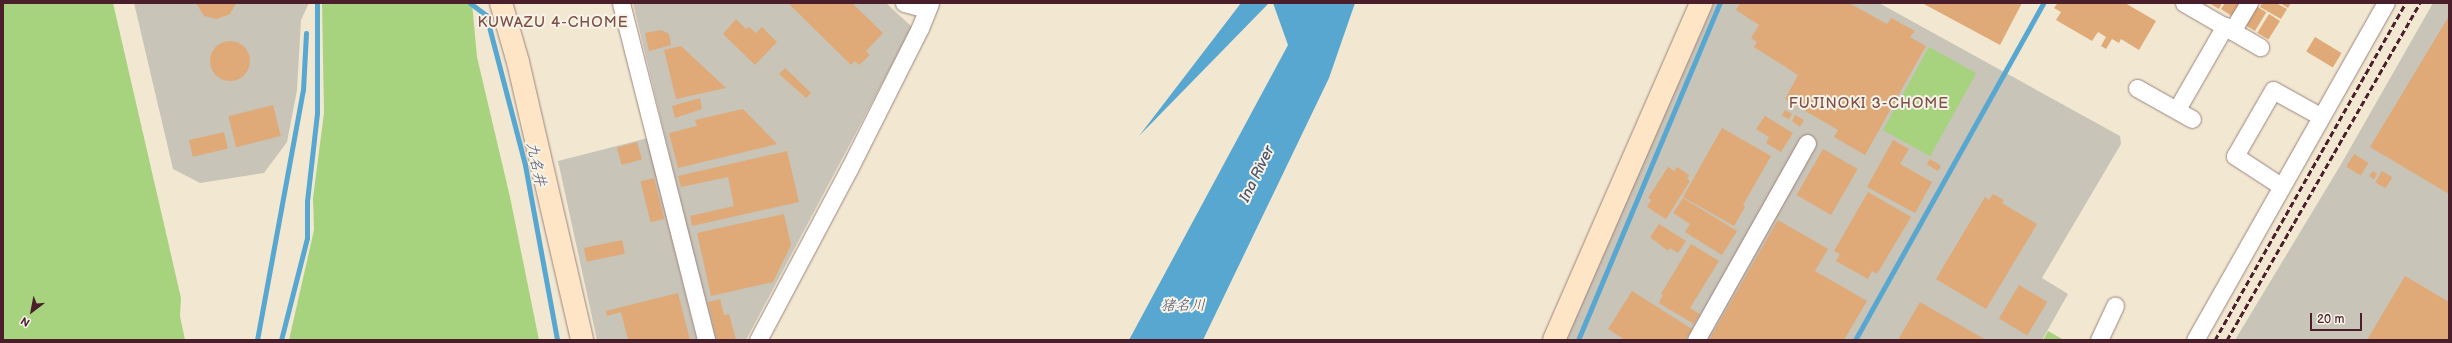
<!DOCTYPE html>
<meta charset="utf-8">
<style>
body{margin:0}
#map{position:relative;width:2452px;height:343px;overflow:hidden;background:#f2e8d2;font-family:"Balsamiq Sans","Klee One",sans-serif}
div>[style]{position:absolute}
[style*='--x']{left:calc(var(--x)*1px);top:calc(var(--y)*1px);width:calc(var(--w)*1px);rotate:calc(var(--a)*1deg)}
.industrial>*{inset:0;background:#c8c4b8}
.green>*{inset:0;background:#a7d37f;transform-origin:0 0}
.water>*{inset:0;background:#57a7d1}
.stream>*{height:5px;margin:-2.5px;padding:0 2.5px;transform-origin:2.5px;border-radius:2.5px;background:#57a7d1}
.building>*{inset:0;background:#dfaa77;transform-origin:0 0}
.round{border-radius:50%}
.roads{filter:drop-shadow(0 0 1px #9e847e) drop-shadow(0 0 1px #9e847e)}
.street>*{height:17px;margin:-8.5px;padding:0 8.5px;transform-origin:8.5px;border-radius:8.5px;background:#fff}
.secondary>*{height:22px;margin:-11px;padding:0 11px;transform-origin:11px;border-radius:11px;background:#fde5c5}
.rail>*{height:3px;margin-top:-1.5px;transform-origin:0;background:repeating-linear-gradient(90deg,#4a1f2b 0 6px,transparent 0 9px)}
span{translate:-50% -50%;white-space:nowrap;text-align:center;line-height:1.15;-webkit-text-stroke:4px #f7f3e8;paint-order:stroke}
.neighbourhood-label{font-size:15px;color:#7e5046;letter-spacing:1px}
.water-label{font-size:15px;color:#4f556d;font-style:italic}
.frame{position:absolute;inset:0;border:4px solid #4a1f2b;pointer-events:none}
.north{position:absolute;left:12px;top:291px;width:40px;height:40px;-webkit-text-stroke:3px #f7f3e8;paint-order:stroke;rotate:212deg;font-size:11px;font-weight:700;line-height:16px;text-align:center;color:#4a1f2b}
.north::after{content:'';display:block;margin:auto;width:14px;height:18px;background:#4a1f2b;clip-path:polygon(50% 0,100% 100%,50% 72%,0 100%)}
.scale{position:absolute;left:2310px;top:313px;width:52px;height:18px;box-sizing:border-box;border:2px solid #4a1f2b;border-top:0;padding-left:5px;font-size:12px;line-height:14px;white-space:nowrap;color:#4a1f2b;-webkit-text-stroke:3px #f7f3e8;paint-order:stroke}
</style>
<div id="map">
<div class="industrial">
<div style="clip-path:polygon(134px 3px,309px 3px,301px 20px,297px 90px,287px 142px,264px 173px,200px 183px,173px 169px)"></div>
<div style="clip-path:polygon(633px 3px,886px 3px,912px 27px,746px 340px,714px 340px)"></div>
<div style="clip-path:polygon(1714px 3px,1879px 3px,2120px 136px,2121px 144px,2042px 278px,2068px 294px,2042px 340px,1564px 340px)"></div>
<div style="clip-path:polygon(2433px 3px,2449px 3px,2449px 340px,2235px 340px,2340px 166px)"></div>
<div style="clip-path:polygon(648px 138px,697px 340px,597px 340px,558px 161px)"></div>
</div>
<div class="green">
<div style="clip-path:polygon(3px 3px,113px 3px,181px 298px,180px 316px,185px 340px,3px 340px)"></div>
<div style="clip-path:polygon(322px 3px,472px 3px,477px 57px,510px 197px,539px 340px,289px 340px,314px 230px,313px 198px,324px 113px)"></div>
<div style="left:1929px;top:47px;width:54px;height:95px;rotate:29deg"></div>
<div style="clip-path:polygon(2048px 331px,2064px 340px,2043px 340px)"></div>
</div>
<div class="water">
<div style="clip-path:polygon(1241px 3px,1269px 3px,1139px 136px)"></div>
<div style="clip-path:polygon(1273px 3px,1355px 3px,1329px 78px,1203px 340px,1129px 340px,1288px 45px)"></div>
</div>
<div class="stream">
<div style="--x:470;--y:3;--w:20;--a:37"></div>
<div style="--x:486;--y:15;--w:155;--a:75.4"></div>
<div style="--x:525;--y:165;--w:178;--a:79.6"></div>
<div style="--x:257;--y:340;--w:254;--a:-79.6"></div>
<div style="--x:303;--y:90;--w:57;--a:-87"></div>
<div style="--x:281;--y:340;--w:105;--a:-75.7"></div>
<div style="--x:307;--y:238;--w:37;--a:-90"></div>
<div style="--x:307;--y:201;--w:89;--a:-83.5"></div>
<div style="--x:317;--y:113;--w:110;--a:-90"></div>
<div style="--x:1578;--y:340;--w:366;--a:-67.2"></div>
<div style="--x:1855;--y:340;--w:386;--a:-60.8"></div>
</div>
<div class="building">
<div style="clip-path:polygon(196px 3px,236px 3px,230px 14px,217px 19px,204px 16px)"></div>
<div style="clip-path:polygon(788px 3px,852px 3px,883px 33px,866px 51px,870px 55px,859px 65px,855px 61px,851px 65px)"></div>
<div style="clip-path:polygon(1740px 3px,1849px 3px,1887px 24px,1891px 18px,1915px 31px,1910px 37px,1926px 46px,1865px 155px,1834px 137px,1838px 130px,1785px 99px,1798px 75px,1754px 47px,1757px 42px,1751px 38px,1759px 25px,1736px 10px)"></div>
<div style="clip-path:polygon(1922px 3px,2022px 3px,2000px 45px)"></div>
<div style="clip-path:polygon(2054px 3px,2125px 3px,2156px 21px,2139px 50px,2121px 39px,2119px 43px,2112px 39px,2106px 49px,2101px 46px,2106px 37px,2098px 32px,2092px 41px,2056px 20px,2061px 12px,2054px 8px,2057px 4px)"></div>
<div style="clip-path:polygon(2209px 3px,2222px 3px,2219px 9px)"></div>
<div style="clip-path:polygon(2225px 3px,2241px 3px,2233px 17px,2221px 9px)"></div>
<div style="clip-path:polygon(2262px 3px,2276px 3px,2287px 9px,2281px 19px,2260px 7px)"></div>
<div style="clip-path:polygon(2280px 3px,2291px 3px,2288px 8px)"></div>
<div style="left:2256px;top:6px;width:12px;height:22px;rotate:31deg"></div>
<div style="left:2269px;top:14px;width:13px;height:22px;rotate:32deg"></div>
<div style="clip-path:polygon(2449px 16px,2449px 194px,2370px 147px)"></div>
<div style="clip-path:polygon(736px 19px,746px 29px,749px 27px,756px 33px,762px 27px,777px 42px,755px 65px,723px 34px)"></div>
<div style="clip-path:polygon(661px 30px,669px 34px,671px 45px,649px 51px,645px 33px)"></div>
<div style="left:2315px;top:37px;width:31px;height:17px;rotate:31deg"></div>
<div class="round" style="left:210px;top:41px;width:40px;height:40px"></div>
<div style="clip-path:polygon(681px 46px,726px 88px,676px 99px,664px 50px)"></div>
<div style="clip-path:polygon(785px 68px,811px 93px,806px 98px,779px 74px)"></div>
<div style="clip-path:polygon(700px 98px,702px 109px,675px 118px,672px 106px)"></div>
<div style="left:273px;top:105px;width:32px;height:46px;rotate:76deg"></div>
<div style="clip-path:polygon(743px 109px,777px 144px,678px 168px,669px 133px,697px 126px,695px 120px)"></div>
<div style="left:1785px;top:110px;width:8px;height:6px;rotate:30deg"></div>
<div style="clip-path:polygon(1795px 115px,1804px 120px,1800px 127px,1792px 121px)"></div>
<div style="clip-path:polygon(1765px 116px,1793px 133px,1781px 152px,1766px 143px,1769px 137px,1756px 129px)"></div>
<div style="clip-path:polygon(1722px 128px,1771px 156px,1743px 205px,1745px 207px,1734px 226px,1683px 197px)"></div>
<div style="left:224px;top:132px;width:17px;height:36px;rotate:77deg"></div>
<div style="clip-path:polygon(1893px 140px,1909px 149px,1900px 164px,1932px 182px,1915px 213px,1867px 187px)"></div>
<div style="left:637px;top:142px;width:18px;height:21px;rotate:74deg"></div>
<div style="left:1823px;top:149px;width:40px;height:53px;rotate:30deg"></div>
<div style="clip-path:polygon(787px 151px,799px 202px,692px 226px,690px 216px,734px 206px,728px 177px,681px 187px,678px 176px)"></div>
<div style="left:2354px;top:154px;width:17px;height:15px;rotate:31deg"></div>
<div style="left:1930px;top:159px;width:13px;height:6px;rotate:32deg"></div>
<div style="clip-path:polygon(1668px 167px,1674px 171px,1677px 167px,1689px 175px,1687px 179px,1690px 181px,1666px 219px,1647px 207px,1651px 200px,1648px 198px)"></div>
<div style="clip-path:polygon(2373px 171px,2377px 174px,2374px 179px,2369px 176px)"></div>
<div style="left:2382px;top:171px;width:12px;height:13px;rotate:31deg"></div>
<div style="left:654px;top:178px;width:42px;height:14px;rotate:76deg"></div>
<div style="clip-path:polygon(1868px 192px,1911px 217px,1877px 274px,1872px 271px,1868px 279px,1836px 261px,1840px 254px,1834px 251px)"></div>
<div style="clip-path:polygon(1993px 194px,2004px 200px,2002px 203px,2037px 224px,1986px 309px,1936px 279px,1985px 197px,1989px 200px)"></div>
<div style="clip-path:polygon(1683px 198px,1737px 231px,1722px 255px,1685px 232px,1690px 224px,1673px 213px)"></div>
<div style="clip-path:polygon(784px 214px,791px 245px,773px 282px,711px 296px,697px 233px)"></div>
<div style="clip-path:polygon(1778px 220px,1828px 249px,1815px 271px,1867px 301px,1844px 340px,1709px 340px)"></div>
<div style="clip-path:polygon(1659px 224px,1686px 241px,1678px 253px,1670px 248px,1668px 251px,1650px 237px)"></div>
<div style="left:622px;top:240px;width:14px;height:39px;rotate:78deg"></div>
<div style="clip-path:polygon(1691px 244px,1719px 261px,1690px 308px,1700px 314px,1694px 324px,1659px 303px,1663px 295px,1661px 294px)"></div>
<div style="clip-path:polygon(2405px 276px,2449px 302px,2449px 340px,2367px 340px)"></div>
<div style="left:2019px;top:285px;width:33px;height:39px;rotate:31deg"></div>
<div style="clip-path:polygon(1632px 291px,1692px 329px,1685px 340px,1625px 340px,1608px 329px)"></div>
<div style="clip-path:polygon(678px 293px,690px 340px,628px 340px,621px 312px,607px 316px,606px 311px)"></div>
<div style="clip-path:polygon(720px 299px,724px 315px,729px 314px,736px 340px,717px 340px,708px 302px)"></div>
<div style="clip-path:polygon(1920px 302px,1986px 340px,1898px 340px)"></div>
</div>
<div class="roads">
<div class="street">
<div style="--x:621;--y:3;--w:348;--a:75.8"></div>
<div style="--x:904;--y:3;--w:23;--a:15"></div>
<div style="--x:2184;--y:3;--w:88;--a:30.1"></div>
<div style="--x:2232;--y:31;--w:33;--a:-59"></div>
<div style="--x:2137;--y:88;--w:63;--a:29.4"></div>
<div style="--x:2177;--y:109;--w:96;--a:-60"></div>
<div style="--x:2281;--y:186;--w:55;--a:-146.9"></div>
<div style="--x:2235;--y:156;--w:76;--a:-60.1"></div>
<div style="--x:2273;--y:90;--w:54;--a:29"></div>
<div style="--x:758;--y:340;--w:194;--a:-62"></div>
<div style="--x:849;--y:169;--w:158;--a:-63.3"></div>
<div style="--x:920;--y:28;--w:27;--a:-68"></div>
<div style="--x:1696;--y:340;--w:226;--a:-60.6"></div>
<div style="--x:2099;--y:340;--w:38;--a:-65"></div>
<div style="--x:2195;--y:340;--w:387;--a:-60.5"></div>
</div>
<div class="secondary">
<div style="--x:501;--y:3;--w:61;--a:73.9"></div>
<div style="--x:518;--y:62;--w:285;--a:77"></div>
<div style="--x:1554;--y:340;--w:368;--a:-66.4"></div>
</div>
</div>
<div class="rail">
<div style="--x:2215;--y:340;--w:387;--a:-60.5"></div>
<div style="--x:2227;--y:340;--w:388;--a:-60.2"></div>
</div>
<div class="neighbourhood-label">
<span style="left:553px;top:23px">KUWAZU 4-CHOME</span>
<span style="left:1869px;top:104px">FUJINOKI 3-CHOME</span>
</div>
<div class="water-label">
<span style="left:536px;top:164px;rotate:78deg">九名井</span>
<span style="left:1257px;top:174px;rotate:-64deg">Ina River</span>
<span style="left:1183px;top:306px">猪名川</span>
</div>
<div class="frame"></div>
<div class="north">N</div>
<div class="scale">20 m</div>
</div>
